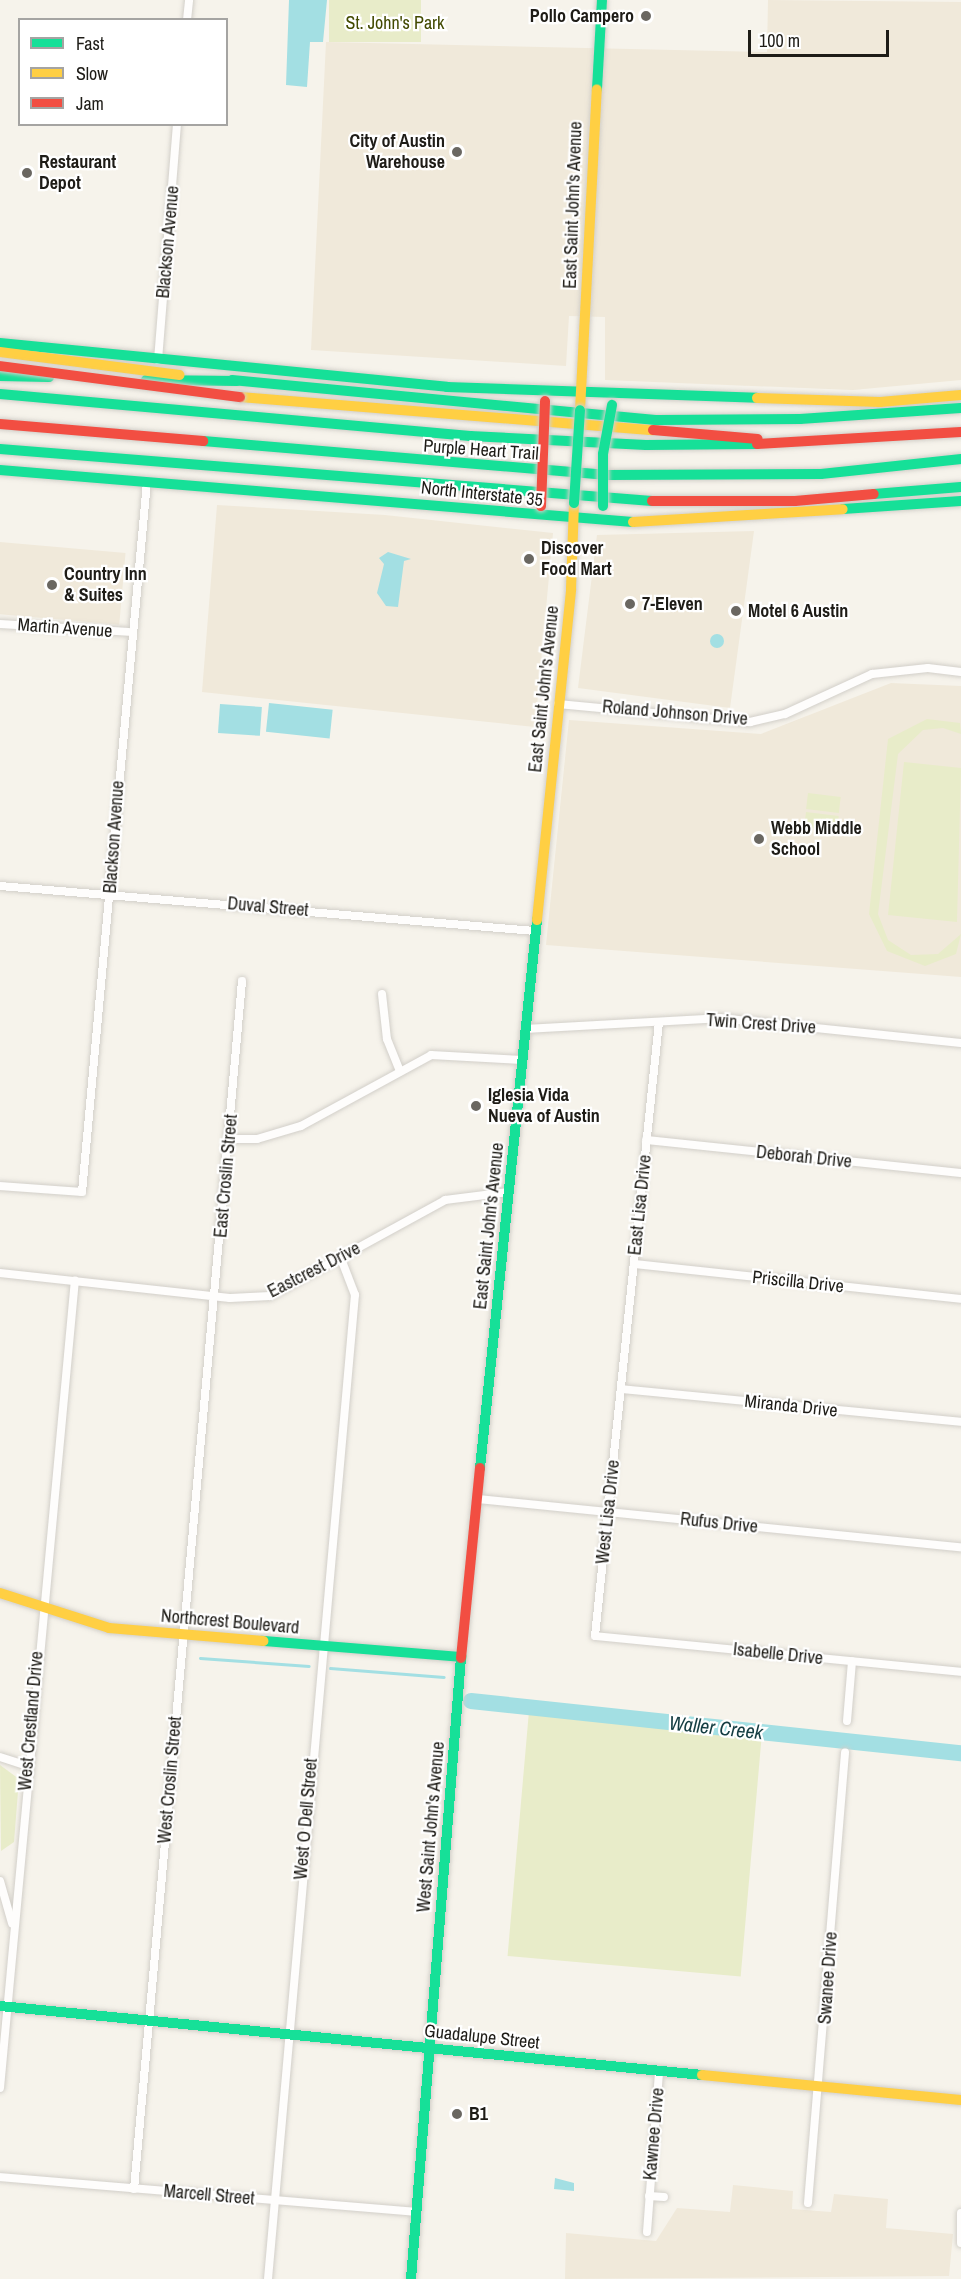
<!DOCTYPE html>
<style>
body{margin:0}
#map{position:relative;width:961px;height:2279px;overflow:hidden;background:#f6f3eb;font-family:"Archivo Narrow",sans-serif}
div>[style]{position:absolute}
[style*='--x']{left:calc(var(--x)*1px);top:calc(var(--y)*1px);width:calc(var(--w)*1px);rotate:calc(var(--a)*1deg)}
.built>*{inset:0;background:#f0e9da;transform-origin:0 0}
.green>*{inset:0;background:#e8ecc9;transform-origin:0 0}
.water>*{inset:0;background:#a3dfe3;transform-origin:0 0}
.round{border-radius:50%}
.stream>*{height:3px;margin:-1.5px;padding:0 1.5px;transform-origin:1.5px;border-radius:1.5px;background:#a3dfe3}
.river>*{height:16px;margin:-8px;padding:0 8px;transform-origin:8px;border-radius:8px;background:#a3dfe3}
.roads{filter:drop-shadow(0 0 2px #d2cfc9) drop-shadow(0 0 2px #d2cfc9)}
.street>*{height:8px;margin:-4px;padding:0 4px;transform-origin:4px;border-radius:4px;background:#fefdfc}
.fast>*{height:10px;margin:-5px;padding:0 5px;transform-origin:5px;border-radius:5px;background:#16e098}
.slow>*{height:10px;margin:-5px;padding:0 5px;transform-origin:5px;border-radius:5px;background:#ffcf43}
.jam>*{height:10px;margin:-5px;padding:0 5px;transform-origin:5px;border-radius:5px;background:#f24e42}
.bridges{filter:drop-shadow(0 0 2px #d2cfc9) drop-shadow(0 0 2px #d2cfc9)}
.fast-bridge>*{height:10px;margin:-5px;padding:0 5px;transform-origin:5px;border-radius:5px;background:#16e098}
.jam-bridge>*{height:10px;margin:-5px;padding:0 5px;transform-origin:5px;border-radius:5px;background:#f24e42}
.dots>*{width:16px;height:16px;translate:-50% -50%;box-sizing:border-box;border:3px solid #fff;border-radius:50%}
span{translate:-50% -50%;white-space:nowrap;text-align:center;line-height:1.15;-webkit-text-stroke:4.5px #fff;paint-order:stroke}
.poi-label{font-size:18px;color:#1e1c17;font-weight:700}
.right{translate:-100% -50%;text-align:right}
.left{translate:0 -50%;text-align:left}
.park-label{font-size:18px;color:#424a00}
.street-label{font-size:18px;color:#1e1c17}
.water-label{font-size:20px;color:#143d42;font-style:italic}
.legend{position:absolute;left:18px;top:18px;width:210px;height:108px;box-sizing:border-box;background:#fff;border:2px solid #a5a4a2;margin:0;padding:8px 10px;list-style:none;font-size:18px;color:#1e1c17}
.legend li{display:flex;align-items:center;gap:12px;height:30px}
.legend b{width:30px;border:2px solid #a5a4a2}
.scale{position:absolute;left:748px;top:30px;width:141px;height:27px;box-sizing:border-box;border:3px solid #1e1c17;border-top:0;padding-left:8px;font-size:18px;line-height:21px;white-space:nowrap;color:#1e1c17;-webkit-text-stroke:4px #fff;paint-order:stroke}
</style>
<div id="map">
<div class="built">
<div style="clip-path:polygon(768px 0,961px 2px,961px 380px,853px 390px,605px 380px,605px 317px,569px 316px,566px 366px,311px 350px,326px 42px,767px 52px)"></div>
<div style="clip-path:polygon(217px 505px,385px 515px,553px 533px,535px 727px,202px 692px)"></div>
<div style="clip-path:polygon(754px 531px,730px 708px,578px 688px,597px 535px)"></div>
<div style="left:0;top:542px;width:126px;height:72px;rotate:5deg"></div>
<div style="clip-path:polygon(891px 683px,961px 686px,961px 977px,546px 945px,569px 720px,761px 734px)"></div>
<div style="clip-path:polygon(733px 2185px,793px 2191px,792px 2209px,831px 2212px,834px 2194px,888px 2199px,886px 2228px,953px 2234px,949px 2276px,565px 2279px,566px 2233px,656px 2241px,677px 2208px,730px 2212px)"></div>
</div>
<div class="green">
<div style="left:329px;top:0;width:92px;height:42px"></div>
<div style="clip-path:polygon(927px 719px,960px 723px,961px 734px,943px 728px,923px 730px,898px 754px,878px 914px,888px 940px,911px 955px,938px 954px,961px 934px,956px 954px,925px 966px,887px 951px,869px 914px,888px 739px)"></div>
<div style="clip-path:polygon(904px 762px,961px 768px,957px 922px,888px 915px)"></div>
<div style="left:808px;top:793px;width:33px;height:16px;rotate:7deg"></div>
<div style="left:806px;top:812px;width:33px;height:15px;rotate:7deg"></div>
<div style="left:529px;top:1711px;width:234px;height:246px;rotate:5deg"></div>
<div style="clip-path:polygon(0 1765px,19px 1779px,14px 1842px,1px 1851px)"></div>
</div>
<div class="water">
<div style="clip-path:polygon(289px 0,327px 0,323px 42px,310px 42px,307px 87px,286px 85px)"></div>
<div style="clip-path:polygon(388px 552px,411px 559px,404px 561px,398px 607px,386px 606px,377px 593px,384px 564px,379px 558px)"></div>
<div class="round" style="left:710px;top:634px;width:14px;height:14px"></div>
<div style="left:269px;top:703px;width:64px;height:29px;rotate:6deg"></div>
<div style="left:220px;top:704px;width:42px;height:29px;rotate:4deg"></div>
<div style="clip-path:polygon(555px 2178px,574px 2183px,574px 2191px,554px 2189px)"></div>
</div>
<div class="stream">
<div style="--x:200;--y:1658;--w:109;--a:4.2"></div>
<div style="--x:330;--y:1668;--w:114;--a:4.5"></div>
</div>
<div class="river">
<div style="--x:471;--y:1701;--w:493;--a:6.1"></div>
</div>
<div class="roads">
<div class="street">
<div style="--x:187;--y:20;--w:20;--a:-84"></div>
<div style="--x:158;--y:360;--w:237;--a:-85.4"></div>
<div style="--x:0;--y:624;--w:129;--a:3.5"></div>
<div style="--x:558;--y:704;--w:193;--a:5.4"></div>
<div style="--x:750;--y:722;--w:36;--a:-13"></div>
<div style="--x:785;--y:714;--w:96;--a:-24.7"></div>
<div style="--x:872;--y:674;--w:56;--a:-6.1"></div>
<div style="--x:928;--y:668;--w:33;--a:7"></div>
<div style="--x:0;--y:886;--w:537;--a:4.81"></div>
<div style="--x:382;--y:994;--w:45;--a:83.7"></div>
<div style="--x:387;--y:1039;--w:35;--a:68"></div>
<div style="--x:659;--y:1022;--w:617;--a:95.95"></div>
<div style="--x:595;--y:1636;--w:368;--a:5.6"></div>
<div style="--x:525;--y:1029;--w:194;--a:-3.2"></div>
<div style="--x:719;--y:1018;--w:243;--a:5.9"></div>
<div style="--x:229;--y:1139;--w:28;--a:0"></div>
<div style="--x:257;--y:1139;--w:46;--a:-16.5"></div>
<div style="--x:301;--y:1126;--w:148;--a:-28.6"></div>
<div style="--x:431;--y:1055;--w:91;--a:3.1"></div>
<div style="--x:646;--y:1140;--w:317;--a:6"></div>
<div style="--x:0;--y:1186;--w:82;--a:4.2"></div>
<div style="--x:82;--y:1192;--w:713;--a:-84.77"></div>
<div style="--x:634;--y:1264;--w:329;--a:6.1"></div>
<div style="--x:0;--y:1273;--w:231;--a:6.2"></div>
<div style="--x:230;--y:1298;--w:40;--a:-2.9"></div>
<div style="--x:270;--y:1296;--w:200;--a:-28.7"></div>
<div style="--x:445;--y:1200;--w:64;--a:-7.1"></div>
<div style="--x:621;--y:1389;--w:342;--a:5.5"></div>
<div style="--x:477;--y:1499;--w:486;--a:5.7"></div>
<div style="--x:847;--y:1721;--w:60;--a:-85.2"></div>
<div style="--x:0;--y:1757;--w:28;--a:18"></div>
<div style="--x:0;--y:1881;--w:44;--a:74.1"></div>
<div style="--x:0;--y:2088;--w:811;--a:-84.7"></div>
<div style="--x:0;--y:2177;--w:418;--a:4.8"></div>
<div style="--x:134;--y:2189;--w:1213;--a:-84.89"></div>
<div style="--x:649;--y:2196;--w:15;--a:4"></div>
<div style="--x:808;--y:2203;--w:452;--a:-85.3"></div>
<div style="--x:961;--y:2213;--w:30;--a:90"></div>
<div style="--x:647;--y:2232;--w:161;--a:-85.7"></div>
<div style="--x:268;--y:2279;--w:988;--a:-84.95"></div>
<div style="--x:355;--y:1295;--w:40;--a:-111"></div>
</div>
<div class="fast">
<div style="--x:597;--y:89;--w:89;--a:-86.8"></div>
<div style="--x:0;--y:343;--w:449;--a:5.6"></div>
<div style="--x:447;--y:387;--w:310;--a:2"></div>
<div style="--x:0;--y:376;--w:49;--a:1.2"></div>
<div style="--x:146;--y:380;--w:91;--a:0.6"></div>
<div style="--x:232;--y:380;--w:428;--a:5.4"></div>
<div style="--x:658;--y:420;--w:142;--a:-0.4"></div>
<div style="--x:800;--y:419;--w:161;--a:-3.9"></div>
<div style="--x:0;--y:394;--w:472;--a:5.1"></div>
<div style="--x:470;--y:436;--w:176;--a:2.9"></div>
<div style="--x:646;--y:445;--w:111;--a:-0.5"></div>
<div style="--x:203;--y:441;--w:406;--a:4.8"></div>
<div style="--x:608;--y:475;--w:213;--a:-0.3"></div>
<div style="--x:821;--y:474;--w:141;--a:-6.1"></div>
<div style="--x:0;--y:449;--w:654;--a:4.56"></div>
<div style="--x:0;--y:470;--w:635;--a:4.7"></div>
<div style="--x:874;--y:494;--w:87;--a:-4.6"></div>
<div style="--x:843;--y:509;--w:118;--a:-3.9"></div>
<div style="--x:480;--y:1468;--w:551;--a:-84.06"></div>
<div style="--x:263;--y:1641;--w:199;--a:4.6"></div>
<div style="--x:0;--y:2006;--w:705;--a:5.61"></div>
<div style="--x:411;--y:2279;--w:623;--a:-85.4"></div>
</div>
<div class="slow">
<div style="--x:0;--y:352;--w:181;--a:7.3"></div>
<div style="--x:240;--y:397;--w:414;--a:4.6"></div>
<div style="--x:757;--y:398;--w:123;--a:1.9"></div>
<div style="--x:880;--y:402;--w:81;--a:-4.9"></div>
<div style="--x:580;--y:410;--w:321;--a:-87"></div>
<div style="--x:633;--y:522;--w:210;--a:-3.5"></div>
<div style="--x:537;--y:920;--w:333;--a:-84.1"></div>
<div style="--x:571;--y:589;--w:86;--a:-88"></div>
<div style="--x:0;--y:1593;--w:114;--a:17.8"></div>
<div style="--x:109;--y:1628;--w:155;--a:4.8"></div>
<div style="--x:702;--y:2075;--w:260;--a:5.5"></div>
</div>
<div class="jam">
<div style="--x:0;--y:424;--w:204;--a:4.8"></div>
<div style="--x:653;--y:430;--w:105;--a:4.9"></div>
<div style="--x:757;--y:444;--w:204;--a:-3.4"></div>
<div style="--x:652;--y:501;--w:143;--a:0"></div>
<div style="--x:795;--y:501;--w:79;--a:-5.1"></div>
<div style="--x:461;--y:1658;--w:191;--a:-84.3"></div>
</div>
</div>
<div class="bridges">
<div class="fast-bridge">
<div style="--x:574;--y:503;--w:93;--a:-86.3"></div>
<div style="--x:603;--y:506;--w:52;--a:-90"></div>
<div style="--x:603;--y:454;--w:50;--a:-79.6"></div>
</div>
<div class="jam-bridge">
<div style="--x:0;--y:366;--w:242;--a:7.4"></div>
<div style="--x:541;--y:506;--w:105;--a:-87.8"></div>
</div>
</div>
<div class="dots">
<div style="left:646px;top:16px;background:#6a6761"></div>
<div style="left:457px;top:152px;background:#6a6761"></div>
<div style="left:27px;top:173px;background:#6a6761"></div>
<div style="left:529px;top:559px;background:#6a6761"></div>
<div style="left:52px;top:585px;background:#6a6761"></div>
<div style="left:630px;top:604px;background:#6a6761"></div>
<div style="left:736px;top:611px;background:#6a6761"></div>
<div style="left:759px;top:839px;background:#6a6761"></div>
<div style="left:476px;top:1106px;background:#6a6761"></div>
<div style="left:457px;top:2114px;background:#6a6761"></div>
</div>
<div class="poi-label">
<span class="right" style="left:634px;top:16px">Pollo Campero</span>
<span class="right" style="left:445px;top:152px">City of Austin<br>Warehouse</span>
<span class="left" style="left:39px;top:173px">Restaurant<br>Depot</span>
<span class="left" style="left:541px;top:559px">Discover<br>Food Mart</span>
<span class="left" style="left:64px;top:585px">Country Inn<br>&amp; Suites</span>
<span class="left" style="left:642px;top:604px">7-Eleven</span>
<span class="left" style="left:748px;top:611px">Motel 6 Austin</span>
<span class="left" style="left:771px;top:839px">Webb Middle<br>School</span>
<span class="left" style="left:488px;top:1106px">Iglesia Vida<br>Nueva of Austin</span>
<span class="left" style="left:469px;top:2114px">B1</span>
</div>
<div class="park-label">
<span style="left:395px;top:23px">St. John's Park</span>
</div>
<div class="street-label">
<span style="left:573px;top:205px;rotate:-88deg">East Saint John's Avenue</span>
<span style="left:168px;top:242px;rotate:-85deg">Blackson Avenue</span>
<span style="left:481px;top:450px;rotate:4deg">Purple Heart Trail</span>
<span style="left:482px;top:494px;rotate:6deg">North Interstate 35</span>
<span style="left:65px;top:628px;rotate:4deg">Martin Avenue</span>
<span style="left:544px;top:689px;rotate:-84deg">East Saint John's Avenue</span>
<span style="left:675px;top:713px;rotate:5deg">Roland Johnson Drive</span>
<span style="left:114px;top:837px;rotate:-86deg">Blackson Avenue</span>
<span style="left:268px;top:907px;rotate:5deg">Duval Street</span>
<span style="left:761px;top:1024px;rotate:4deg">Twin Crest Drive</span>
<span style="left:804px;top:1157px;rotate:6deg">Deborah Drive</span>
<span style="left:226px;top:1176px;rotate:-85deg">East Croslin Street</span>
<span style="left:640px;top:1205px;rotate:-84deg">East Lisa Drive</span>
<span style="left:489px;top:1226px;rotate:-84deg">East Saint John's Avenue</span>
<span style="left:314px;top:1270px;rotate:-27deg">Eastcrest Drive</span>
<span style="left:798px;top:1282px;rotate:6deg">Priscilla Drive</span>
<span style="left:791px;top:1406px;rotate:6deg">Miranda Drive</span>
<span style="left:608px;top:1512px;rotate:-84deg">West Lisa Drive</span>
<span style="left:719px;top:1523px;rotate:6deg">Rufus Drive</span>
<span style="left:230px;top:1622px;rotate:5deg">Northcrest Boulevard</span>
<span style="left:778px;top:1654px;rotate:6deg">Isabelle Drive</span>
<span style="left:31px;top:1721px;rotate:-85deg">West Crestland Drive</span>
<span style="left:170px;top:1780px;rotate:-85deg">West Croslin Street</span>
<span style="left:306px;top:1819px;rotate:-85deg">West O Dell Street</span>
<span style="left:431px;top:1827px;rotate:-85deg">West Saint John's Avenue</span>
<span style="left:828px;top:1978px;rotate:-86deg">Swanee Drive</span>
<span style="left:482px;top:2037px;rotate:6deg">Guadalupe Street</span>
<span style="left:654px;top:2134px;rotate:-85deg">Kawnee Drive</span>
<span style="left:209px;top:2195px;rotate:5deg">Marcell Street</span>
</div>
<div class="water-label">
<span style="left:716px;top:1727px;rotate:6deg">Waller Creek</span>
</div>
<ul class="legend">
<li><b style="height:8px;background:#16e098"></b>Fast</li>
<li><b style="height:8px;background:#ffcf43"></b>Slow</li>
<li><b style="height:8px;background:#f24e42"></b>Jam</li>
</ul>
<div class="scale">100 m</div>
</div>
